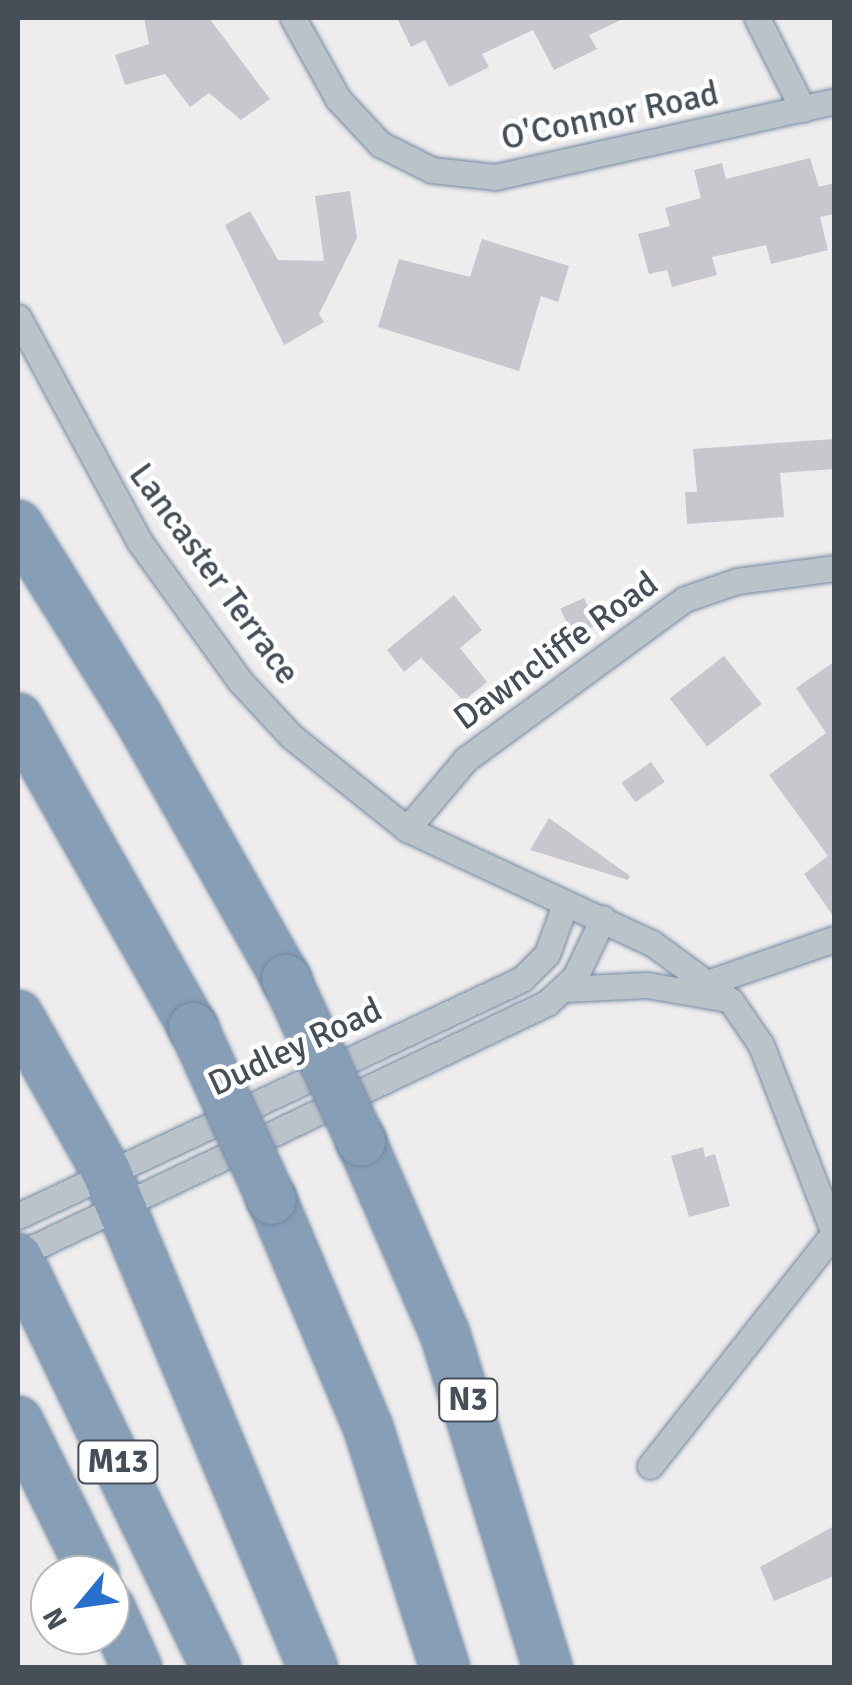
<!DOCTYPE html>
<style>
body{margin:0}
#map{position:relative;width:852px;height:1685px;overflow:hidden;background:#eeecec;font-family:Signika,sans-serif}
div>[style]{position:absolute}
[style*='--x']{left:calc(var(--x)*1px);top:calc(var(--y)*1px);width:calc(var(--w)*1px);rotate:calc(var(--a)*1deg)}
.building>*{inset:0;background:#c7c8ce;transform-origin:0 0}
.roads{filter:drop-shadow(0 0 2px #7289a3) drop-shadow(0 0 2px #7289a3)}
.street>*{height:25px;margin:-12.5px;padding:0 12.5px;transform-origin:12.5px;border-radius:12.5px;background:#bbc3ca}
.highway>*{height:48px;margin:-24px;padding:0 24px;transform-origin:24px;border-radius:24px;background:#879eb7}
.bridges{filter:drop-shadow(0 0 2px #7289a3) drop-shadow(0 0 2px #7289a3)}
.highway-bridge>*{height:48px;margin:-24px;padding:0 24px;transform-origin:24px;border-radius:24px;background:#879eb7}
span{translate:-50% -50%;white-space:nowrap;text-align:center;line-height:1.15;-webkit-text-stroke:9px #fff;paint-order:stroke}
.shield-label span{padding:2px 8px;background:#fff;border:2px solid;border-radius:8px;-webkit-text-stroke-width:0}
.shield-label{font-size:32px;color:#464f57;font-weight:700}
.street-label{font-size:35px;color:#464f57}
.frame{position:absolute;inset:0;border:20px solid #464f57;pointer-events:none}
.north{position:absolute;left:30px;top:1555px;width:100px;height:100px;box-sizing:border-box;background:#fff;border:2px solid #b5b9bc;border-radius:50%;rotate:241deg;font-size:28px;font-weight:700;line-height:40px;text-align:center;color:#464f57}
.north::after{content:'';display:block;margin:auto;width:35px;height:45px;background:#276fcd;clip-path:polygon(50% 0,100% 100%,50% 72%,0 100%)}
</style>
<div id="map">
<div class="building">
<div style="clip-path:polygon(144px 18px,209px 18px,270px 99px,241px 120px,209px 93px,190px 107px,165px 74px,125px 85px,115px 55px,149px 44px)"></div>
<div style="clip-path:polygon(397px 18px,625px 18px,589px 35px,597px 49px,554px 70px,533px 30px,482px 54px,489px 67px,449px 87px,425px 40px,411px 47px)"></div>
<div style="clip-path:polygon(810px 158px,819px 187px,834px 183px,834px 214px,820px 217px,828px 250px,771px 264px,766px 245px,712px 257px,717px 275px,672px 287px,667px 270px,649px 274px,638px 234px,670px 226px,665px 208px,701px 198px,694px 170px,722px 163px,726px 179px)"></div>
<div style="clip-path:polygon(350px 191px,357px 238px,319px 314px,324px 322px,284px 345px,225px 225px,250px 211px,278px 260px,324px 261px,315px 196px)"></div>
<div style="clip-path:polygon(482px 239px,569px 266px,558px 302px,541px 296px,519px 371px,378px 327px,399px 259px,470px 277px)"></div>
<div style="clip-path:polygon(834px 439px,834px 469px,780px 473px,784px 517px,687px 524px,685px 492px,697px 492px,693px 449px)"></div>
<div style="clip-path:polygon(454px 595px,482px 630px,460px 648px,487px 682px,464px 701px,421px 658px,404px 672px,387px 650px)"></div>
<div style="left:584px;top:598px;width:30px;height:26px;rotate:66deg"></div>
<div style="left:724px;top:656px;width:61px;height:69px;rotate:52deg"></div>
<div style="clip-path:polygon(834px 662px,834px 917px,804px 874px,828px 856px,769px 775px,826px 733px,796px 688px)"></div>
<div style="left:651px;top:762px;width:24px;height:36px;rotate:55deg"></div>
<div style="clip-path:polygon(549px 818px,630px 876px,628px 880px,530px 850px)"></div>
<div style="clip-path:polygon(703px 1147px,705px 1157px,715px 1154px,730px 1206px,689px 1217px,671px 1156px)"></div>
<div style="clip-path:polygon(834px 1526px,834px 1576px,774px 1601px,760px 1567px)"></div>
</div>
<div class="roads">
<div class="street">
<div style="--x:293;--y:18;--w:93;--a:60.9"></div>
<div style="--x:338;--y:99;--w:62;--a:47"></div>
<div style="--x:380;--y:144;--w:58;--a:26.6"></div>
<div style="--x:432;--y:170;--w:63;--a:6.3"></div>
<div style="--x:495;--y:177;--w:347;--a:-12.6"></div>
<div style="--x:757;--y:18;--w:102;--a:63.2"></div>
<div style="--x:18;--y:317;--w:255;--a:61.6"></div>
<div style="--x:139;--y:541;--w:173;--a:54.2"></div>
<div style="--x:240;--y:681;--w:75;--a:47.2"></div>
<div style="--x:291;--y:736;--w:149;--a:38.7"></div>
<div style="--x:407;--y:829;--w:270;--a:25"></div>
<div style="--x:652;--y:943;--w:98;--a:36.3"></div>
<div style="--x:731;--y:1001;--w:53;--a:55.7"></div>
<div style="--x:761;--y:1045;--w:202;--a:68.8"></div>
<div style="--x:407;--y:829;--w:92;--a:-49.9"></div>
<div style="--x:466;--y:759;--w:271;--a:-36.2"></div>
<div style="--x:685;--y:599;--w:55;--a:-19.1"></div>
<div style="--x:737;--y:581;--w:98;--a:-7.6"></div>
<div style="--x:710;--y:982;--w:131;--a:-19.1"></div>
<div style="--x:565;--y:989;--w:82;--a:-2.8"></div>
<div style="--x:647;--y:985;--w:76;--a:9.8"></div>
<div style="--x:18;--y:1216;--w:557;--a:-25.18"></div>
<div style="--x:522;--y:979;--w:35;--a:-45"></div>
<div style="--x:547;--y:954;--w:53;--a:-70.2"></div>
<div style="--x:18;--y:1255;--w:586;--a:-25.47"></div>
<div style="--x:547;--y:1003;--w:38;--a:-43"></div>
<div style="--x:575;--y:977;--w:65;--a:-64.6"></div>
<div style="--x:650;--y:1466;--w:297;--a:-51.7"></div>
</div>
<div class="highway">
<div style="--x:18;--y:525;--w:226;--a:58"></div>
<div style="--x:138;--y:717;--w:301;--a:60.5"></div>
<div style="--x:18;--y:718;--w:355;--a:60.5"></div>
<div style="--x:18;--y:1015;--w:179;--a:60.6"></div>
<div style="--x:106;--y:1171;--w:538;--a:67.39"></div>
<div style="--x:361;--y:1141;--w:210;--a:66.5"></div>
<div style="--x:445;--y:1334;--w:350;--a:72.9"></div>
<div style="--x:272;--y:1200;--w:246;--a:67.1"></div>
<div style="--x:368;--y:1427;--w:253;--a:72.3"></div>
<div style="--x:18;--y:1258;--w:455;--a:64.2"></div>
<div style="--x:18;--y:1421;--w:172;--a:63.7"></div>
<div style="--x:110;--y:1608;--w:66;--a:65.8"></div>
</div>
</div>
<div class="bridges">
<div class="highway-bridge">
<div style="--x:286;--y:979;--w:179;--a:65.2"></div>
<div style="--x:193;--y:1027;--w:190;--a:65.5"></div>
</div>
</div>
<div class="shield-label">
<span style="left:468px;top:1400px">N3</span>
<span style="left:118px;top:1462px">M13</span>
</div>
<div class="street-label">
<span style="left:610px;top:116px;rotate:-12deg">O'Connor Road</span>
<span style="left:214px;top:574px;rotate:54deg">Lancaster Terrace</span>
<span style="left:556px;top:651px;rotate:-36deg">Dawncliffe Road</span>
<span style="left:295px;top:1047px;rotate:-25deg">Dudley Road</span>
</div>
<div class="frame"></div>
<div class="north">N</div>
</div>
